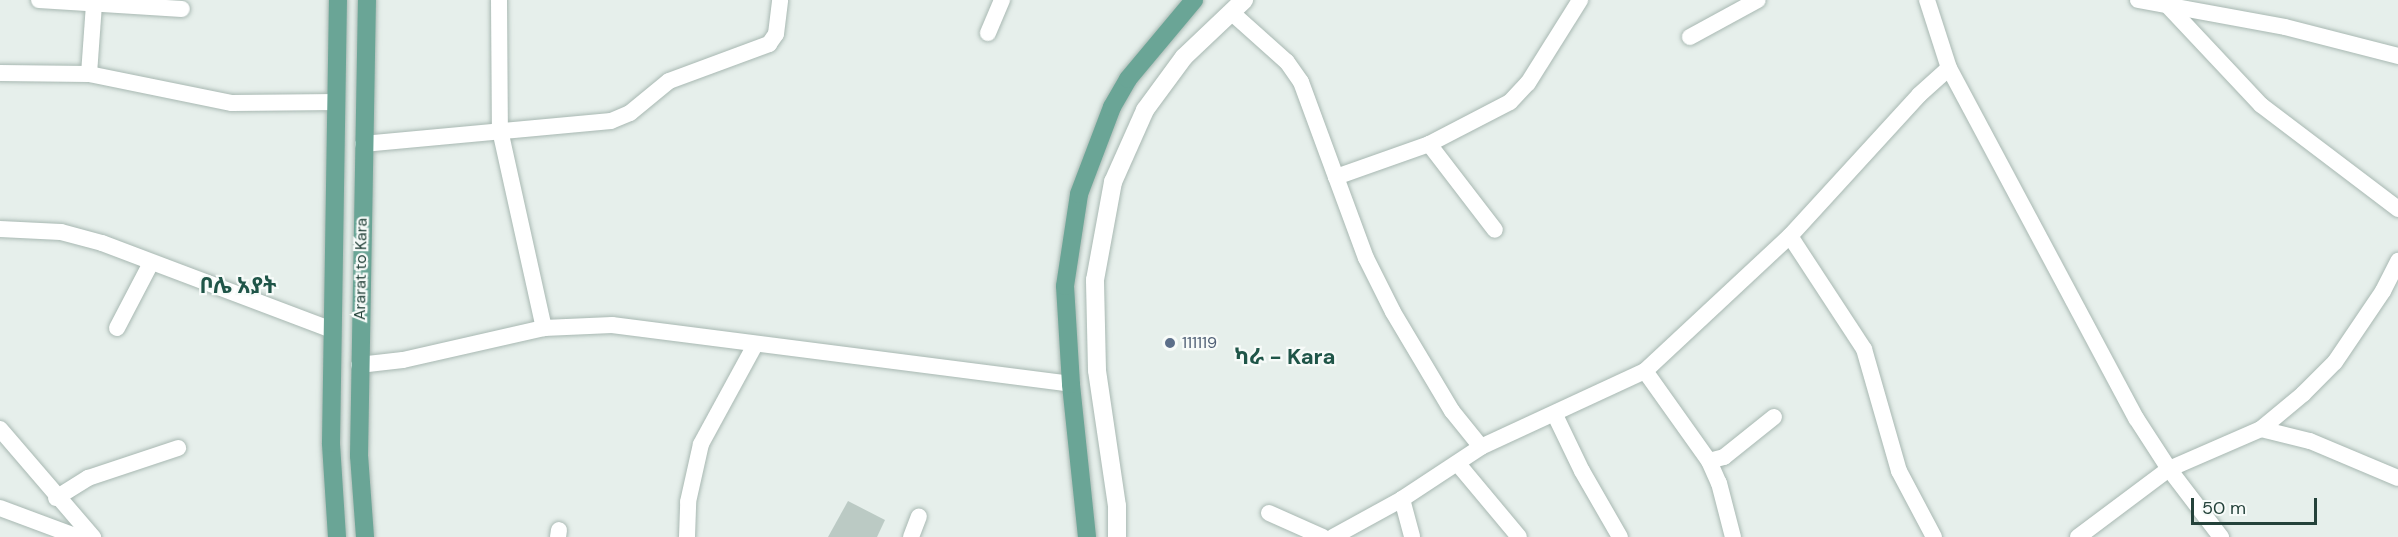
<!DOCTYPE html>
<meta charset="utf-8">
<style>
body{margin:0}
#map{position:relative;width:2398px;height:537px;overflow:hidden;background:#e6efeb;font-family:"DM Sans","Noto Sans Ethiopic",sans-serif}
div>[style]{position:absolute}
[style*='--x']{left:calc(var(--x)*1px);top:calc(var(--y)*1px);width:calc(var(--w)*1px);rotate:calc(var(--a)*1deg)}
.building>*{inset:0;background:#bbcac4}
.roads{filter:drop-shadow(0 0 2px #a8b8b2) drop-shadow(0 0 2px #a8b8b2)}
.minor>*{height:16px;margin:-8px;padding:0 8px;transform-origin:8px;border-radius:8px;background:#fff}
.tertiary>*{height:18px;margin:-9px;padding:0 9px;transform-origin:9px;border-radius:9px;background:#fff}
.primary>*{height:18px;margin:-9px;padding:0 9px;transform-origin:9px;border-radius:9px;background:#6aa596}
.dots>*{width:16px;height:16px;translate:-50% -50%;box-sizing:border-box;border:3px solid #f7fbf9;border-radius:50%}
span{translate:-50% -50%;white-space:nowrap;text-align:center;line-height:1.15;-webkit-text-stroke:4.5px #f7fbf9;paint-order:stroke}
.street-label{font-size:16px;color:#24423a}
.service-label{font-size:16px;color:#4e5e75}
.left{translate:0 -50%;text-align:left}
.district-label{font-size:22px;color:#1f5548;font-weight:700}
.scale{position:absolute;left:2191px;top:498px;width:126px;height:27px;box-sizing:border-box;border:3px solid #24423a;border-top:0;padding-left:8px;font-size:18px;line-height:21px;white-space:nowrap;color:#24423a;-webkit-text-stroke:4px #f7fbf9;paint-order:stroke}
</style>
<div id="map">
<div class="building">
<div style="clip-path:polygon(848px 501px,885px 520px,877px 537px,828px 537px)"></div>
</div>
<div class="roads">
<div class="minor">
<div style="--x:39;--y:0;--w:143;--a:3.6"></div>
<div style="--x:499;--y:0;--w:130;--a:89.6"></div>
<div style="--x:500;--y:130;--w:203;--a:77.5"></div>
<div style="--x:1927;--y:0;--w:71;--a:72.1"></div>
<div style="--x:1949;--y:68;--w:397;--a:61.9"></div>
<div style="--x:2136;--y:418;--w:61;--a:57.1"></div>
<div style="--x:2169;--y:469;--w:86;--a:52.6"></div>
<div style="--x:2138;--y:0;--w:149;--a:10.4"></div>
<div style="--x:2285;--y:27;--w:117;--a:14.4"></div>
<div style="--x:2168;--y:6;--w:136;--a:46.8"></div>
<div style="--x:2261;--y:105;--w:172;--a:37.2"></div>
<div style="--x:1231;--y:12;--w:75;--a:41.8"></div>
<div style="--x:1287;--y:62;--w:24;--a:55"></div>
<div style="--x:1301;--y:82;--w:101;--a:69.8"></div>
<div style="--x:1336;--y:177;--w:99;--a:-19.5"></div>
<div style="--x:1429;--y:144;--w:91;--a:-27.4"></div>
<div style="--x:1510;--y:102;--w:26;--a:-47"></div>
<div style="--x:1528;--y:83;--w:98;--a:-57.9"></div>
<div style="--x:988;--y:33;--w:36;--a:-67"></div>
<div style="--x:1690;--y:37;--w:77;--a:-28.6"></div>
<div style="--x:0;--y:73;--w:89;--a:0.6"></div>
<div style="--x:89;--y:74;--w:146;--a:11.5"></div>
<div style="--x:232;--y:103;--w:105;--a:-0.5"></div>
<div style="--x:89;--y:74;--w:70;--a:-85.9"></div>
<div style="--x:363;--y:144;--w:249;--a:-5.3"></div>
<div style="--x:611;--y:121;--w:21;--a:-23"></div>
<div style="--x:630;--y:113;--w:50;--a:-39.4"></div>
<div style="--x:669;--y:81;--w:107;--a:-20.3"></div>
<div style="--x:769;--y:44;--w:12;--a:-55"></div>
<div style="--x:776;--y:34;--w:34;--a:-83"></div>
<div style="--x:1429;--y:144;--w:108;--a:52.5"></div>
<div style="--x:1336;--y:177;--w:86;--a:69.7"></div>
<div style="--x:1366;--y:258;--w:60;--a:63.4"></div>
<div style="--x:1393;--y:312;--w:115;--a:59.2"></div>
<div style="--x:1452;--y:411;--w:46;--a:51.1"></div>
<div style="--x:0;--y:229;--w:61;--a:2.8"></div>
<div style="--x:61;--y:232;--w:42;--a:15"></div>
<div style="--x:102;--y:243;--w:246;--a:20.7"></div>
<div style="--x:1790;--y:236;--w:135;--a:56.8"></div>
<div style="--x:1864;--y:349;--w:127;--a:74"></div>
<div style="--x:1899;--y:471;--w:75;--a:62.1"></div>
<div style="--x:117;--y:328;--w:73;--a:-62.4"></div>
<div style="--x:359;--y:365;--w:44;--a:-6.5"></div>
<div style="--x:403;--y:360;--w:145;--a:-12.8"></div>
<div style="--x:544;--y:328;--w:68;--a:-2.5"></div>
<div style="--x:612;--y:325;--w:463;--a:7.3"></div>
<div style="--x:1645;--y:371;--w:110;--a:54.6"></div>
<div style="--x:1709;--y:461;--w:24;--a:66"></div>
<div style="--x:1719;--y:483;--w:56;--a:75.5"></div>
<div style="--x:1555;--y:415;--w:62;--a:64.3"></div>
<div style="--x:1582;--y:471;--w:76;--a:60.1"></div>
<div style="--x:0;--y:429;--w:143;--a:49.3"></div>
<div style="--x:2261;--y:429;--w:50;--a:13.8"></div>
<div style="--x:2310;--y:441;--w:95;--a:22.8"></div>
<div style="--x:1709;--y:461;--w:16;--a:-15"></div>
<div style="--x:1724;--y:457;--w:64;--a:-38.7"></div>
<div style="--x:1458;--y:464;--w:95;--a:50.1"></div>
<div style="--x:56;--y:498;--w:38;--a:-32"></div>
<div style="--x:88;--y:478;--w:95;--a:-18.4"></div>
<div style="--x:1402;--y:499;--w:39;--a:75"></div>
<div style="--x:0;--y:508;--w:83;--a:20.4"></div>
<div style="--x:1269;--y:513;--w:59;--a:24"></div>
<div style="--x:558;--y:537;--w:7;--a:-82"></div>
<div style="--x:687;--y:537;--w:35;--a:-88"></div>
<div style="--x:688;--y:502;--w:59;--a:-77.4"></div>
<div style="--x:701;--y:444;--w:113;--a:-61.4"></div>
<div style="--x:911;--y:537;--w:22;--a:-69"></div>
<div style="--x:1333;--y:537;--w:79;--a:-28.8"></div>
<div style="--x:1402;--y:499;--w:95;--a:-33.4"></div>
<div style="--x:1481;--y:447;--w:181;--a:-24.9"></div>
<div style="--x:1645;--y:371;--w:198;--a:-43"></div>
<div style="--x:1790;--y:236;--w:191;--a:-47.5"></div>
<div style="--x:1919;--y:95;--w:40;--a:-42"></div>
<div style="--x:2078;--y:537;--w:114;--a:-36.8"></div>
<div style="--x:2169;--y:469;--w:100;--a:-23.5"></div>
<div style="--x:2261;--y:429;--w:55;--a:-39.8"></div>
<div style="--x:2303;--y:394;--w:45;--a:-45"></div>
<div style="--x:2335;--y:362;--w:86;--a:-55.9"></div>
<div style="--x:2383;--y:291;--w:34;--a:-63"></div>
</div>
<div class="tertiary">
<div style="--x:1117;--y:537;--w:31;--a:-90"></div>
<div style="--x:1117;--y:506;--w:137;--a:-98.4"></div>
<div style="--x:1097;--y:370;--w:90;--a:-91.3"></div>
<div style="--x:1095;--y:280;--w:100;--a:-79.6"></div>
<div style="--x:1113;--y:182;--w:79;--a:-66"></div>
<div style="--x:1145;--y:110;--w:66;--a:-53.7"></div>
<div style="--x:1184;--y:57;--w:83;--a:-43.5"></div>
</div>
<div class="primary">
<div style="--x:337;--y:537;--w:94;--a:-93.7"></div>
<div style="--x:331;--y:443;--w:443;--a:-89.1"></div>
<div style="--x:365;--y:537;--w:81;--a:-94.2"></div>
<div style="--x:359;--y:456;--w:456;--a:-89"></div>
<div style="--x:1087;--y:537;--w:154;--a:-96"></div>
<div style="--x:1071;--y:384;--w:98;--a:-93.5"></div>
<div style="--x:1065;--y:286;--w:93;--a:-81.3"></div>
<div style="--x:1079;--y:194;--w:93;--a:-69.2"></div>
<div style="--x:1112;--y:107;--w:32;--a:-60"></div>
<div style="--x:1128;--y:79;--w:103;--a:-50.1"></div>
</div>
</div>
<div class="dots">
<div style="left:1170px;top:343px;background:#5c6f8a"></div>
</div>
<div class="street-label">
<span style="left:361px;top:269px;rotate:-89deg">Ararat to Kara</span>
</div>
<div class="service-label">
<span class="left" style="left:1182px;top:343px">111119</span>
</div>
<div class="district-label">
<span style="left:238px;top:286px">ቦሌ አያት</span>
<span style="left:1285px;top:357px">ካራ - Kara</span>
</div>
<div class="scale">50 m</div>
</div>
